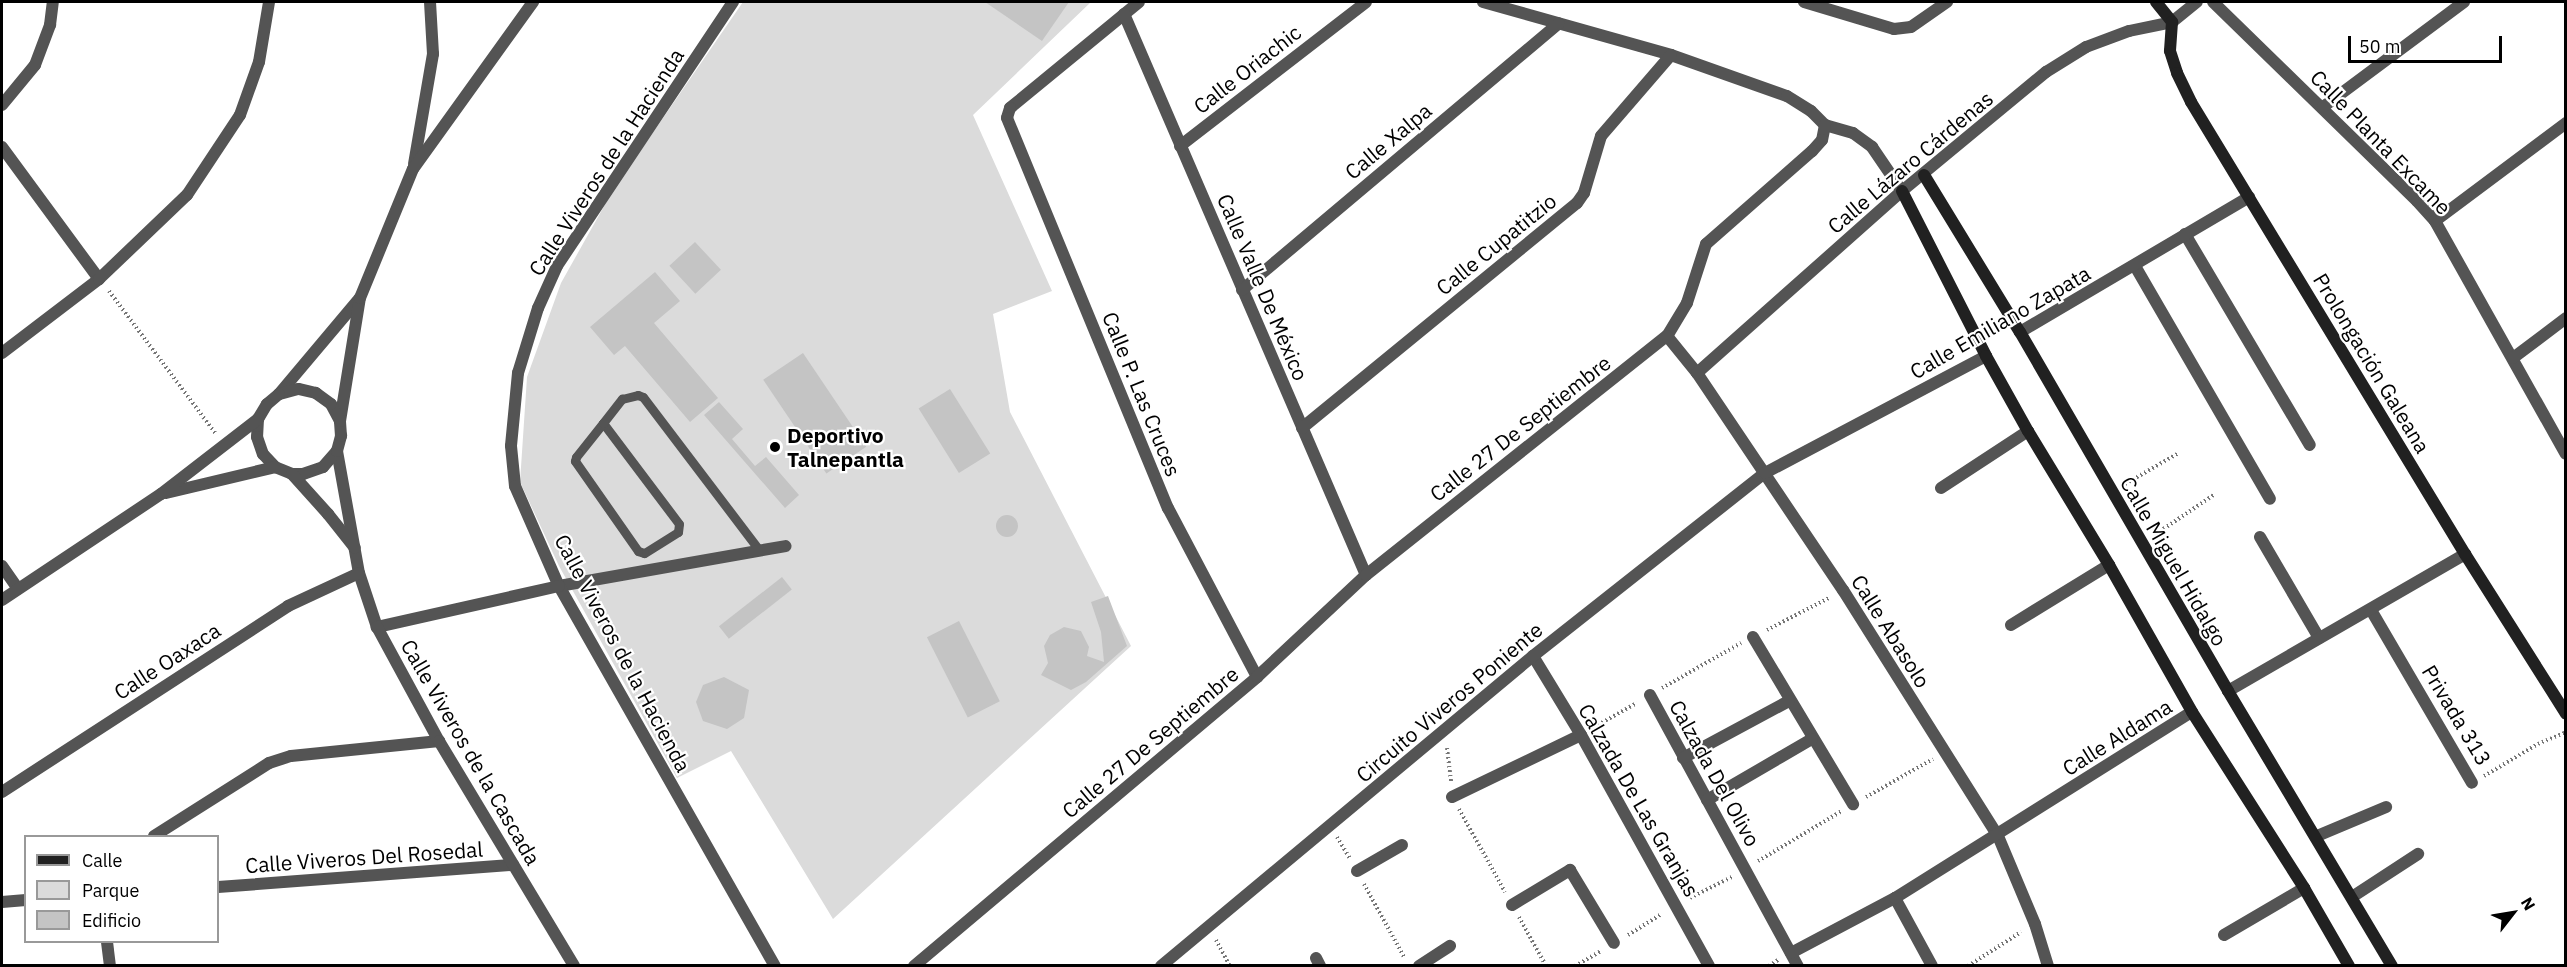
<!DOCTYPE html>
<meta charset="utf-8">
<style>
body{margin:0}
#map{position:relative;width:2567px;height:967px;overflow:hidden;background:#fff;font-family:"IBM Plex Sans",sans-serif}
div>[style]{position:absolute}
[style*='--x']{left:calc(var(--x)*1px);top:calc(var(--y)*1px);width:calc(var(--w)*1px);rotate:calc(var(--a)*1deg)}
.green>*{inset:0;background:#dbdbdb}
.building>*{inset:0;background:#c4c4c4;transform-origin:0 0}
.round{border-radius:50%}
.path>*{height:4px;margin-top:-2px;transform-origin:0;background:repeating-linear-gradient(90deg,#767676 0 1.5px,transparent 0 4.5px)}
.service>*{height:9px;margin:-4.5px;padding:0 4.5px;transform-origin:4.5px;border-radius:4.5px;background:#545454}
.pedestrian>*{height:12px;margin:-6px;padding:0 6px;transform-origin:6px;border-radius:6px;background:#545454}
.minor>*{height:12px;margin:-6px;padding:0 6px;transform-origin:6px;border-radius:6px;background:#545454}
.tertiary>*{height:12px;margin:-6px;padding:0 6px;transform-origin:6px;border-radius:6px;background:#545454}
.secondary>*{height:12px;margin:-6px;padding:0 6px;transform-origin:6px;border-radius:6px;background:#212121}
.dots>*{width:16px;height:16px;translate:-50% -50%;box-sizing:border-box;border:3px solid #fff;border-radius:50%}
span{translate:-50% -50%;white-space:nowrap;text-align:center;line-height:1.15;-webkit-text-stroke:4.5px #fff;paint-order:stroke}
.street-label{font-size:21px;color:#000}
.poi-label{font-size:21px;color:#000;font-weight:700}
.left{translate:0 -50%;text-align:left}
.frame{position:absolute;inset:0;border:3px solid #000;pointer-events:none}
.legend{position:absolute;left:24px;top:835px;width:195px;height:108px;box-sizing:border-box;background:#fff;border:2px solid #999;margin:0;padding:8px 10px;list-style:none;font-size:18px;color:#000}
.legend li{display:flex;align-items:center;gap:12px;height:30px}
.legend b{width:30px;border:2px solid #999}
.north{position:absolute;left:2483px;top:883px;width:60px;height:60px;-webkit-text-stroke:4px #fff;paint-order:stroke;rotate:59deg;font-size:16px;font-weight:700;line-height:24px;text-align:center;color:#000}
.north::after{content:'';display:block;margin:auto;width:21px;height:27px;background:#000;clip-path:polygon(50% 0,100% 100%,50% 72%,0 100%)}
.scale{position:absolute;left:2348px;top:36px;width:154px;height:27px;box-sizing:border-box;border:3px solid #000;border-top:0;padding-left:8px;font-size:18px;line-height:21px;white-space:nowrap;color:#000;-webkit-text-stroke:4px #fff;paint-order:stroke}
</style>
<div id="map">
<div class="green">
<div style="clip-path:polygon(743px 2px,1091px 2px,973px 115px,1052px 291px,993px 314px,1010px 412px,1131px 646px,833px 919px,731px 751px,677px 778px,559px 566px,520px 482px,527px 377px,561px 283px,612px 192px)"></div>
</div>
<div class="building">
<div style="clip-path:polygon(985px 2px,1069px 2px,1042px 41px)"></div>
<div style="left:695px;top:242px;width:38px;height:35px;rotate:47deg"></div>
<div style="clip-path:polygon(655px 272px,680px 301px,654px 323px,718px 398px,690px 422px,625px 346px,614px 355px,590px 327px)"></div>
<div style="left:803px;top:353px;width:113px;height:48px;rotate:56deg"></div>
<div style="left:950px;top:389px;width:76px;height:37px;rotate:58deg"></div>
<div style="clip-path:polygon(719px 402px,743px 429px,732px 439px,755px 466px,766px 457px,799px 495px,785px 508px,704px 415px)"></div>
<div class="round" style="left:996px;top:515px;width:22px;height:22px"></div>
<div style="left:782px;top:577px;width:16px;height:80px;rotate:52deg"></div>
<div style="clip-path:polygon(1108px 596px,1127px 646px,1086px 682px,1071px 690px,1041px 675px,1048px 663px,1044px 646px,1050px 635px,1064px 627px,1081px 631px,1089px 647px,1087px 656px,1104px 662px,1101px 632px,1091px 602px)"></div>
<div style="left:959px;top:621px;width:90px;height:36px;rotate:63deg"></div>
<div style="clip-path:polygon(724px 677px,749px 690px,744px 718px,727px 729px,703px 721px,696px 702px,703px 685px)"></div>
</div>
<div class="path">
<div style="--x:109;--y:291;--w:179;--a:53.2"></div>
<div style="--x:2125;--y:484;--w:62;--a:-29.9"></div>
<div style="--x:2156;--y:534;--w:71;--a:-34.1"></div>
<div style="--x:1767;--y:630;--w:70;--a:-27.3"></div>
<div style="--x:1662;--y:688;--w:91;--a:-29.7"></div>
<div style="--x:1594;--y:727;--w:49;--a:-29.2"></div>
<div style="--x:1447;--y:748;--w:34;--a:83"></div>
<div style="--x:2484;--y:776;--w:63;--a:-30.7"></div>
<div style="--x:2538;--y:744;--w:30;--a:-23"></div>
<div style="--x:1866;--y:797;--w:77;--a:-29.6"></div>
<div style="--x:1459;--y:809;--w:95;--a:61"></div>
<div style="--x:1337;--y:837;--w:26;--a:59"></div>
<div style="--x:1758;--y:861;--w:98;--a:-30.8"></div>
<div style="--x:1364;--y:884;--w:85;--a:61.3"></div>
<div style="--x:1690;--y:898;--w:49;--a:-26.6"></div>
<div style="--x:1519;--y:917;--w:56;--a:61.1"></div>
<div style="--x:1628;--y:935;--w:40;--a:-32"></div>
<div style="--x:1216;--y:940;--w:30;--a:62"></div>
<div style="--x:1575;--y:966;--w:30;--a:-30"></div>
<div style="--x:1769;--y:966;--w:11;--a:-34"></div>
<div style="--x:1968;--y:966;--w:63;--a:-32.7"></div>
</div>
<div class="service">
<div style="--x:603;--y:423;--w:126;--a:53"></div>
<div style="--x:679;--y:524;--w:8;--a:97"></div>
<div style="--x:678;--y:532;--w:40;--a:148"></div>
<div style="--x:644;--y:553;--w:6;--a:-162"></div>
<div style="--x:638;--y:551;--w:110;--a:-125"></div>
<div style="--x:575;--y:461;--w:4;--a:-76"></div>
<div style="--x:576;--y:457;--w:43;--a:-51.5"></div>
<div style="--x:603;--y:423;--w:31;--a:-52"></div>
<div style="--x:622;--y:399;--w:16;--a:-14"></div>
<div style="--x:638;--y:395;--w:5;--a:22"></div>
<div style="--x:643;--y:397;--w:193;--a:52.8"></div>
</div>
<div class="pedestrian">
<div style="--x:1804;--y:2;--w:94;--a:16.7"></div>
<div style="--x:1894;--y:29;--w:17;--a:-7"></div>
<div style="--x:1825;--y:125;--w:29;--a:16"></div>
<div style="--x:1853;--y:133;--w:24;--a:36"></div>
<div style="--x:1872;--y:147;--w:53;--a:55.7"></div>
<div style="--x:2;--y:147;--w:164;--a:53.7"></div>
<div style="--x:2135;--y:266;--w:269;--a:59.9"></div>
<div style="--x:2260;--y:537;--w:117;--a:59.7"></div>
<div style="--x:2371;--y:610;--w:200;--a:59.7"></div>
<div style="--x:2011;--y:625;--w:115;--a:-31.5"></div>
<div style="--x:1753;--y:637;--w:195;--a:59.1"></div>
<div style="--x:1650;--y:695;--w:309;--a:61.4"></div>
<div style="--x:1683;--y:758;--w:120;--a:-28.3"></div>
<div style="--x:1452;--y:797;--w:143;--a:-25.7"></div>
<div style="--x:1707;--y:800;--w:121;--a:-30.2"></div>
<div style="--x:2317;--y:836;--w:75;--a:-22.8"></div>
<div style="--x:1357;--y:871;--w:52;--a:-30"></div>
<div style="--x:2352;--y:897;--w:79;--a:-33.1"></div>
<div style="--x:1895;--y:898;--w:77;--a:61.4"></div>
<div style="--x:1512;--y:905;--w:68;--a:-31.1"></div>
<div style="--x:1570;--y:870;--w:85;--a:58.9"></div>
<div style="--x:2224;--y:935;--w:93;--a:-30.4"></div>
<div style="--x:1316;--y:958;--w:9;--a:63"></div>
<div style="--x:1419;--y:966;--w:37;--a:-33"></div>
</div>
<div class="minor">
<div style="--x:1139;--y:2;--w:167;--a:140.6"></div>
<div style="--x:1010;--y:108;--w:10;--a:107"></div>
<div style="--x:1007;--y:118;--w:422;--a:67.6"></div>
<div style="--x:1168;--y:508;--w:191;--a:62.2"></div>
<div style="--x:1483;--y:2;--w:195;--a:15.7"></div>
<div style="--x:1671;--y:55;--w:123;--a:19.5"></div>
<div style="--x:1787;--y:96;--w:28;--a:32"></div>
<div style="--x:1811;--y:111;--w:20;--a:45"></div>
<div style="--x:1825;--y:125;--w:15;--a:101"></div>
<div style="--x:1822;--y:140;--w:15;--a:132"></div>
<div style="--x:1812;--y:151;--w:141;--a:138.7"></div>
<div style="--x:1706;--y:244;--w:62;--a:107.9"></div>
<div style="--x:1687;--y:303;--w:39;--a:121"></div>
<div style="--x:2213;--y:2;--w:285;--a:44.3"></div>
<div style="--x:2417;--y:201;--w:27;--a:48"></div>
<div style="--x:2435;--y:221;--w:267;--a:60.7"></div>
<div style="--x:1124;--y:14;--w:611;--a:66.67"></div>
<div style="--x:1911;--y:27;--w:44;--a:-34.8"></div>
<div style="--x:2;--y:105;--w:52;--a:-50.5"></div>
<div style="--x:35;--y:65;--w:43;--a:-69.4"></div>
<div style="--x:50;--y:25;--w:23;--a:-83"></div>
<div style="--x:2323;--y:107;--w:176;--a:-36.7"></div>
<div style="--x:1180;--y:146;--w:235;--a:-37.7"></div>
<div style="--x:414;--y:164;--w:112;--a:-80.2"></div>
<div style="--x:433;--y:54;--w:52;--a:-93.3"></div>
<div style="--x:2435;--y:221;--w:164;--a:-36.8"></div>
<div style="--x:2185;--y:234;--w:245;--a:59.4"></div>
<div style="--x:1242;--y:290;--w:414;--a:-40.1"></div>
<div style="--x:2020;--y:332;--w:266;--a:-30.5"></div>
<div style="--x:2;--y:353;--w:122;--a:-37.3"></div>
<div style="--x:99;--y:279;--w:122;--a:-43.7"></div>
<div style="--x:187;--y:195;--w:96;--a:-56.5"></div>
<div style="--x:240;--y:115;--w:56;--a:-70.3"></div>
<div style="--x:259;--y:62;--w:61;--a:-80.5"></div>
<div style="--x:2513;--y:358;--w:66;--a:-37"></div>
<div style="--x:1697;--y:373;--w:262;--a:56.1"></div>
<div style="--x:1843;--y:590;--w:291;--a:57.8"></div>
<div style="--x:1998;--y:836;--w:95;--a:67.2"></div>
<div style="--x:2035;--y:924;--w:44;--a:72.8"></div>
<div style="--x:279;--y:394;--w:124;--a:-49.9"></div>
<div style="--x:340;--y:421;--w:125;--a:-80.8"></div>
<div style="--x:360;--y:298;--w:139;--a:-67.7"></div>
<div style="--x:413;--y:169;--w:206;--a:-54.3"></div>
<div style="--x:1302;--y:428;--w:355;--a:-39.3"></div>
<div style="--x:1577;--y:203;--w:12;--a:-55"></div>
<div style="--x:1584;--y:193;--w:59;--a:-73.4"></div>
<div style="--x:1601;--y:136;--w:107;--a:-49.2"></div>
<div style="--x:337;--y:451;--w:124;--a:79.8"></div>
<div style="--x:359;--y:573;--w:57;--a:71.6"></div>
<div style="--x:292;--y:474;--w:11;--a:0"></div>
<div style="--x:303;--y:474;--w:21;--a:-19"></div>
<div style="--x:323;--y:467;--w:21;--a:-49"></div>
<div style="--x:337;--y:451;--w:16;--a:-75"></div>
<div style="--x:341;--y:436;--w:15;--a:-94"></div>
<div style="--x:340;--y:421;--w:19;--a:-118"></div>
<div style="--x:331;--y:404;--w:19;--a:-144"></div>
<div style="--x:316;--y:393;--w:18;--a:-167"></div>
<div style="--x:298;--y:389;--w:20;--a:165"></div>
<div style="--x:279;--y:394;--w:16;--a:140"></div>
<div style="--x:267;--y:404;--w:17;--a:121"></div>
<div style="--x:258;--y:419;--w:18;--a:93"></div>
<div style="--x:257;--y:437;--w:18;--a:71"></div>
<div style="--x:263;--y:454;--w:18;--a:47"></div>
<div style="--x:275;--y:467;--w:18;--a:22"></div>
<div style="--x:292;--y:474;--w:54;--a:48"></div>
<div style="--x:328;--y:514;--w:43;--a:51.5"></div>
<div style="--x:1941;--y:488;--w:104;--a:-33.2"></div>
<div style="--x:166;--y:493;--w:112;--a:-13.4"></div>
<div style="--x:2;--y:566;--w:28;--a:55"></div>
<div style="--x:559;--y:586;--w:230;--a:-10"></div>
<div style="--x:2;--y:600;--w:191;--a:-33.7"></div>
<div style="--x:161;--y:494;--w:123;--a:-37.7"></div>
<div style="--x:1533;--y:656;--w:92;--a:58.7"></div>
<div style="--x:1581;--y:735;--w:264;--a:61"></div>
<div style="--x:2228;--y:691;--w:274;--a:-30"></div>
<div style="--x:2;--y:792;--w:341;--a:-33"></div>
<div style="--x:288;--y:606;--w:78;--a:-24.9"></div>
<div style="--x:154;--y:836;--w:136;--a:-32.4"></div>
<div style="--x:269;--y:763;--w:23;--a:-18"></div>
<div style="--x:291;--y:756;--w:149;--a:-5.8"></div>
<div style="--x:218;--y:887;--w:296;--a:-4.3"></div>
<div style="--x:2;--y:902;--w:24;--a:-5"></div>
<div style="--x:107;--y:942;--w:24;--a:83"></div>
<div style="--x:1791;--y:953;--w:118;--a:-27.9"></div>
<div style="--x:1895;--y:898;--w:350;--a:-32.1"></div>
<div style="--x:1161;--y:966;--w:484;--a:-39.8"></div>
<div style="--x:1533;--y:656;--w:295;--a:-38.3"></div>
<div style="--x:1765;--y:473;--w:250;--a:-27.9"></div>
</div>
<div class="tertiary">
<div style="--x:733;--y:2;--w:317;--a:123.7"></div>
<div style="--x:557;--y:266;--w:46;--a:114.3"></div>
<div style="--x:538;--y:308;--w:68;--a:107.1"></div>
<div style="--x:518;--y:373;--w:73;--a:95.5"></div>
<div style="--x:511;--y:446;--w:40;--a:84.3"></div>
<div style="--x:515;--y:486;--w:109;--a:66.3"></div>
<div style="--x:559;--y:586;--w:437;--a:60.4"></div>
<div style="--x:559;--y:586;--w:187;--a:167.3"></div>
<div style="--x:377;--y:627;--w:130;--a:61.5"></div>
<div style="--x:439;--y:741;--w:262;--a:59"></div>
<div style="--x:914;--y:966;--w:449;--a:-40.1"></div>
<div style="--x:1257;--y:677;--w:149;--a:-43.1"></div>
<div style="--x:1366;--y:575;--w:384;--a:-38.5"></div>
<div style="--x:1667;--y:336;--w:48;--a:51"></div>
<div style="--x:1697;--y:373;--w:274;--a:-41.6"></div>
<div style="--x:1902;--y:191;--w:187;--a:-39.6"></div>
<div style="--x:2046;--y:72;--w:47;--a:-32"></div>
<div style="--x:2086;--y:47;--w:46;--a:-20.4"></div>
<div style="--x:2129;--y:31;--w:44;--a:-11.8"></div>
<div style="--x:2172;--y:22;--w:32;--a:-39"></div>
</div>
<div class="secondary">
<div style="--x:2156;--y:2;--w:26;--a:51"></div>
<div style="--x:2172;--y:22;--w:29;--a:94"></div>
<div style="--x:2170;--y:51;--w:23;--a:72"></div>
<div style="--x:2177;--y:73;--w:32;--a:64"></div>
<div style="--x:2191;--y:102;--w:529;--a:58.78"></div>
<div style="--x:2465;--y:554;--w:189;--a:57.7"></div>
<div style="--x:1924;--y:175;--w:184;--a:58.6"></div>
<div style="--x:2020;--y:332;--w:415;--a:59.9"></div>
<div style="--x:2228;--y:691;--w:320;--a:59.2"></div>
<div style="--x:1902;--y:191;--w:185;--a:63"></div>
<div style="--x:1986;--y:356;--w:86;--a:60.8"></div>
<div style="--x:2028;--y:431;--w:157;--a:58.8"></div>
<div style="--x:2109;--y:565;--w:169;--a:60.5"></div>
<div style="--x:2192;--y:712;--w:209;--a:57.5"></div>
<div style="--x:2304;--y:888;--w:90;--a:60"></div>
</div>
<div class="dots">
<div style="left:775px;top:447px;background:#000"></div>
</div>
<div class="street-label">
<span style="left:1247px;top:69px;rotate:-38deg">Calle Oriachic</span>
<span style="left:1388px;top:141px;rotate:-40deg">Calle Xalpa</span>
<span style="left:2381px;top:142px;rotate:46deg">Calle Planta Excame</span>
<span style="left:606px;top:162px;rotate:-57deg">Calle Viveros de la Hacienda</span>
<span style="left:1910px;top:162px;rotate:-40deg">Calle Lázaro Cárdenas</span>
<span style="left:1496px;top:244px;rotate:-39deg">Calle Cupatitzio</span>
<span style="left:1263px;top:287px;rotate:67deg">Calle Valle De México</span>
<span style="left:2000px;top:322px;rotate:-30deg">Calle Emiliano Zapata</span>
<span style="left:2372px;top:363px;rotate:59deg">Prolongación Galeana</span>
<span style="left:1142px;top:394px;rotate:68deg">Calle P. Las Cruces</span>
<span style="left:1520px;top:428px;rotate:-38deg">Calle 27 De Septiembre</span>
<span style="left:2174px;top:561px;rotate:60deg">Calle Miguel Hidalgo</span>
<span style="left:1891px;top:631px;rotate:58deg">Calle Abasolo</span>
<span style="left:623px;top:653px;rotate:62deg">Calle Viveros de la Hacienda</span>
<span style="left:167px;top:661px;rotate:-33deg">Calle Oaxaca</span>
<span style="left:1449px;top:702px;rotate:-40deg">Circuito Viveros Poniente</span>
<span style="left:2457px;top:715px;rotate:59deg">Privada 313</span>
<span style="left:2117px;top:737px;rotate:-32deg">Calle Aldama</span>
<span style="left:1150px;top:742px;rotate:-40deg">Calle 27 De Septiembre</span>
<span style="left:471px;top:752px;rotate:60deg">Calle Viveros de la Cascada</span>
<span style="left:1715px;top:773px;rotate:61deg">Calzada Del Olivo</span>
<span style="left:1639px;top:800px;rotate:60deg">Calzada De Las Granjas</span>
<span style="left:364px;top:857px;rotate:-4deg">Calle Viveros Del Rosedal</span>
</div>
<div class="poi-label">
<span class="left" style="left:787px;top:447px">Deportivo<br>Talnepantla</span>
</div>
<div class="frame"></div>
<ul class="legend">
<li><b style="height:8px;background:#212121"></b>Calle</li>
<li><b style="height:16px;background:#dbdbdb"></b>Parque</li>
<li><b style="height:16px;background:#c4c4c4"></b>Edificio</li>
</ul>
<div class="north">N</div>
<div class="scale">50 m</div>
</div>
